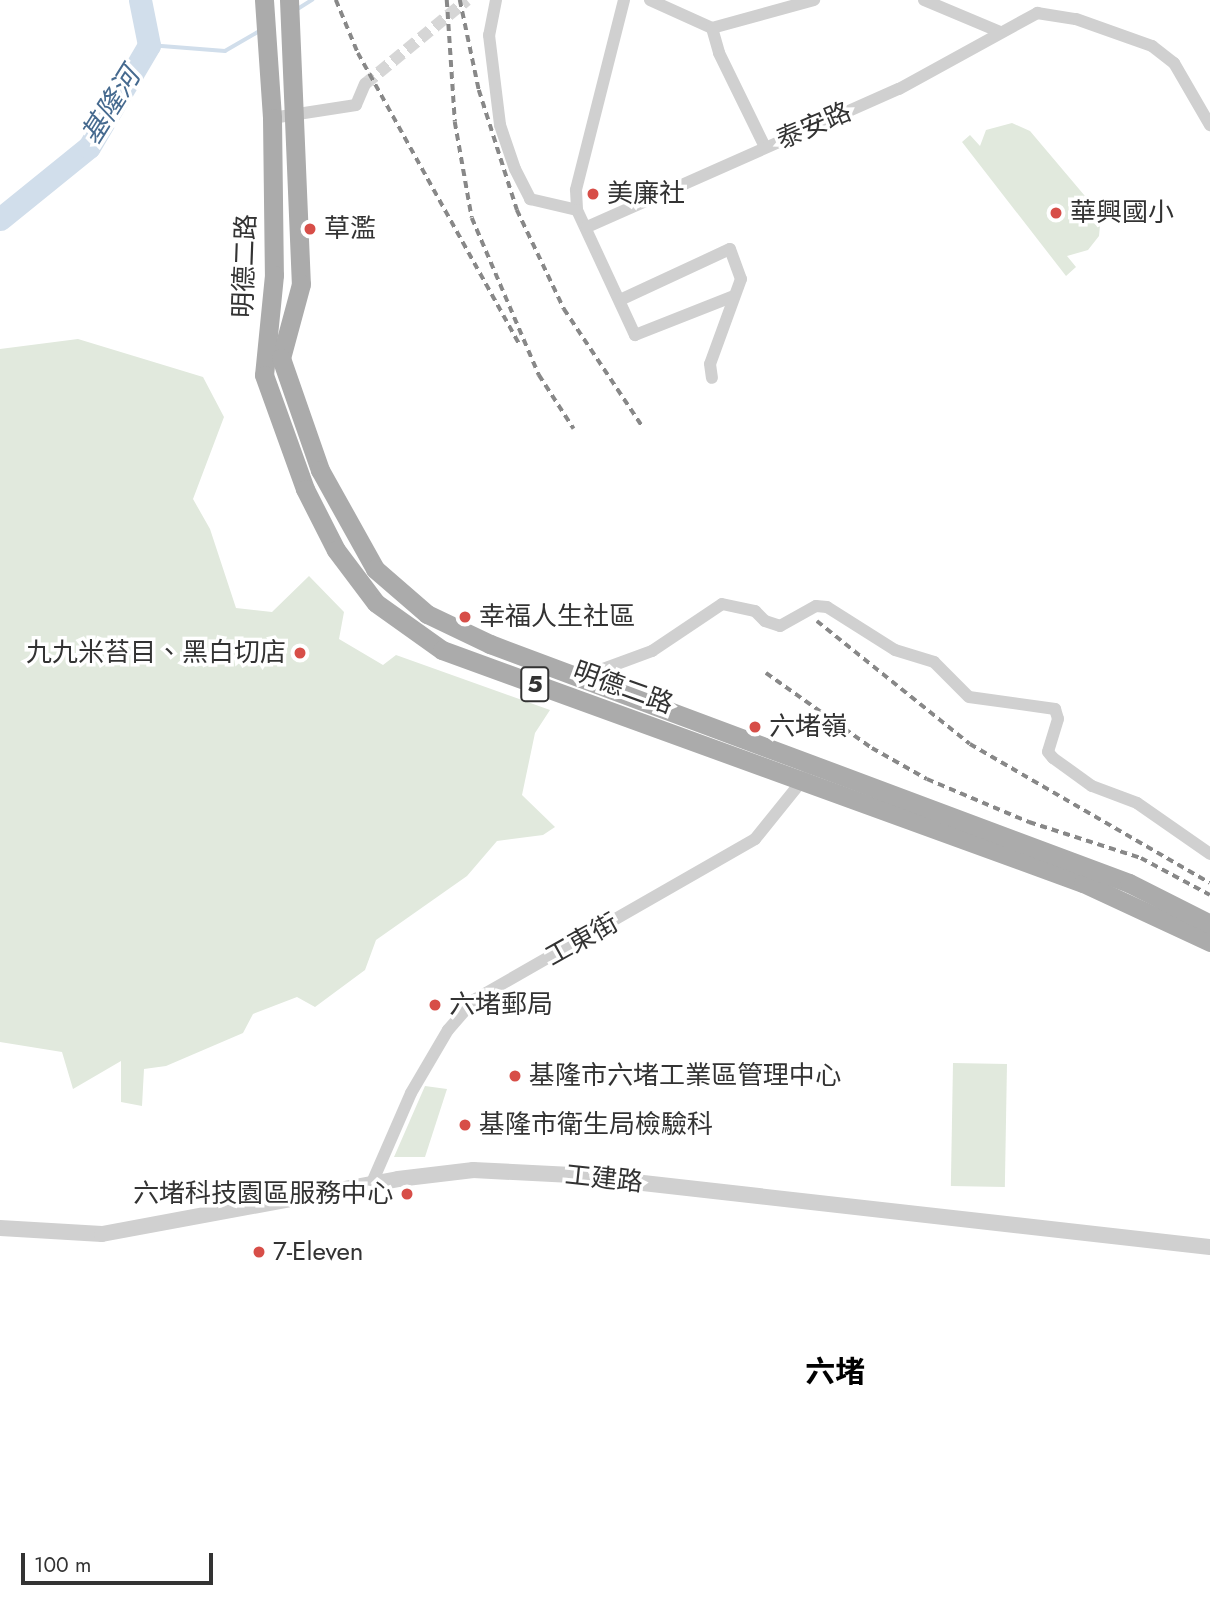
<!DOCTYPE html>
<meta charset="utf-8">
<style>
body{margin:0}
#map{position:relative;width:1210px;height:1606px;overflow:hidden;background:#fff;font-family:Jost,"Noto Sans TC",sans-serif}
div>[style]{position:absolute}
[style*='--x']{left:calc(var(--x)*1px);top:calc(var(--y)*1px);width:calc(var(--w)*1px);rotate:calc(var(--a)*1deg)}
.green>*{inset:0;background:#e1e9dd;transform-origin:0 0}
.stream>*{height:3.5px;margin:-1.75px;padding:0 1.75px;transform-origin:1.75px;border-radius:1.75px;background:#d1deeb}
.river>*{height:23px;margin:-11.5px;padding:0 11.5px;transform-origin:11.5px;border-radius:11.5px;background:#d1deeb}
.minor-tunnel>*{height:12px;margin-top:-6px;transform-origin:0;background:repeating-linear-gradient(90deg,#d6d6d6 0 12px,transparent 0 18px)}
.minor>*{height:12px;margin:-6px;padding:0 6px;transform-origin:6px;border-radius:6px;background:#d0d0d0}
.tertiary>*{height:16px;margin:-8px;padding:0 8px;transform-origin:8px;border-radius:8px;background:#d0d0d0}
.primary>*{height:19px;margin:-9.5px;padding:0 9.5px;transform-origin:9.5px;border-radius:9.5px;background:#ababab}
.rail>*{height:3.5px;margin-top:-1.75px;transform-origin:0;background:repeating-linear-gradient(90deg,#888 0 7px,transparent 0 12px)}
.dots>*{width:19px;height:19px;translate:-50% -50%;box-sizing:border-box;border:4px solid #fff;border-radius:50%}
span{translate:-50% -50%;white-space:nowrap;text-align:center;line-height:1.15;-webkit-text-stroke:7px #fff;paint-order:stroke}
.shield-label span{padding:2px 5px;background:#fff;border:2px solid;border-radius:5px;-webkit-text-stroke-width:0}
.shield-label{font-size:24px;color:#333;font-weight:700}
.street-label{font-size:26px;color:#333}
.poi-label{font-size:26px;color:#333}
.left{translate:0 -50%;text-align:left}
.right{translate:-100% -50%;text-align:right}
.water-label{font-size:28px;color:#466a8f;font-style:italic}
.quarter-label{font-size:30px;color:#000;font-weight:700}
.scale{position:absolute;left:21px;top:1553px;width:192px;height:32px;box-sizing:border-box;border:4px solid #333;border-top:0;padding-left:9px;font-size:21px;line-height:24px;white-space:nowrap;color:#333;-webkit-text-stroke:5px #fff;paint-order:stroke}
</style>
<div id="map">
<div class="green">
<div style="clip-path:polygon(1012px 123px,1030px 131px,1101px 215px,1099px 236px,1088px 250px,1067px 256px,1076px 267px,1066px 276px,962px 142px,970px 135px,980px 146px,986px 130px)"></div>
<div style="clip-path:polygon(78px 339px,203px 377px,224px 417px,193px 499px,210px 529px,236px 608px,272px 612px,309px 576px,344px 612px,339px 639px,383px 665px,396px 655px,550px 710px,535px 733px,522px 795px,555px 827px,543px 835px,497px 841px,467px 876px,376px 940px,365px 970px,315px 1007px,297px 997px,253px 1014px,243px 1033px,166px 1066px,144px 1069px,142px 1106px,121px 1102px,121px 1061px,73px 1089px,62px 1052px,0 1042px,0 349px)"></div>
<div style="left:953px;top:1063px;width:54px;height:123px;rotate:1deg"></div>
<div style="clip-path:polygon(425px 1086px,447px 1089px,425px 1157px,394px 1157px)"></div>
</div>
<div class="stream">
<div style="--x:296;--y:10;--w:19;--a:-32"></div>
<div style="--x:149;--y:45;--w:76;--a:4.5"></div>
<div style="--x:225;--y:51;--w:39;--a:-30"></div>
</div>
<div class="river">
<div style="--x:0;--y:219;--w:114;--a:-39"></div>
<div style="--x:89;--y:147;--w:118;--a:-59.5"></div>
<div style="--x:149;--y:45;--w:46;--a:-101.3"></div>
</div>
<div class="minor-tunnel">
<div style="--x:365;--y:84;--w:132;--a:-39.5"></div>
</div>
<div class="minor">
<div style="--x:496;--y:0;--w:36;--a:101"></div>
<div style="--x:489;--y:35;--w:91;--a:83"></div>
<div style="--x:500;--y:125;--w:46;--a:71.2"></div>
<div style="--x:515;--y:169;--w:34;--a:63"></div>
<div style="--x:530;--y:199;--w:48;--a:13.2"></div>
<div style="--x:624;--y:0;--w:196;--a:104.2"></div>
<div style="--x:576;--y:190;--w:20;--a:87"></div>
<div style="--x:577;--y:210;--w:138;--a:65.1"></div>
<div style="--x:635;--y:335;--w:106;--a:-21.5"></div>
<div style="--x:650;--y:0;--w:68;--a:24.3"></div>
<div style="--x:712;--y:28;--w:26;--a:74"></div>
<div style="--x:719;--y:53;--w:105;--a:63.9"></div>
<div style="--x:924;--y:0;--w:82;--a:22.8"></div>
<div style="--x:712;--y:28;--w:106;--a:-15.4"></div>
<div style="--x:272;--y:118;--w:85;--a:-8.8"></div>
<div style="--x:356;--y:105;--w:23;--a:-67"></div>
<div style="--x:587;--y:227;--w:341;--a:-23.9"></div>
<div style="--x:899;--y:89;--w:158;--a:-28.8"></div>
<div style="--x:1037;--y:13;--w:39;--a:9"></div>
<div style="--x:1076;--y:19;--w:81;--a:19.6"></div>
<div style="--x:1152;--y:46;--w:28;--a:38"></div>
<div style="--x:1174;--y:63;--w:72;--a:59.9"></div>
<div style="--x:620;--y:300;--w:121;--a:-24.9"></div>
<div style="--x:730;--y:249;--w:32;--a:70"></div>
<div style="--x:741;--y:279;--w:90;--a:110"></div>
<div style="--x:710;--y:364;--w:14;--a:82"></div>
<div style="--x:595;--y:672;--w:61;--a:-20.2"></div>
<div style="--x:652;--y:651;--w:84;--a:-33.9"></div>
<div style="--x:722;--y:604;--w:34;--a:12"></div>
<div style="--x:755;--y:611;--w:14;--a:45"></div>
<div style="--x:765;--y:621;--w:16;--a:18"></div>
<div style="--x:780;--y:626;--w:41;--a:-29.1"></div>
<div style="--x:816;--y:606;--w:11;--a:5"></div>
<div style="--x:827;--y:607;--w:80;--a:32.3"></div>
<div style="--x:895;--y:650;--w:41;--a:17.1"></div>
<div style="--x:934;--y:662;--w:49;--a:45"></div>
<div style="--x:969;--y:697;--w:87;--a:7.9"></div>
<div style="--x:1055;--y:709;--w:10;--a:73"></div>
<div style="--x:1058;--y:719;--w:34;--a:107"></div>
<div style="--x:1048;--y:752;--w:8;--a:50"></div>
<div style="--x:1053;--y:758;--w:48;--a:35.7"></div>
<div style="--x:1092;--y:786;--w:48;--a:20.7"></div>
<div style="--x:1137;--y:803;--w:89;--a:34.9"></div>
<div style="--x:371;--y:1185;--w:100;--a:-66.5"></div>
<div style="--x:411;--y:1093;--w:73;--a:-59.6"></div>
<div style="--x:448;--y:1030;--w:40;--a:-49"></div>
<div style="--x:474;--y:1000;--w:324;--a:-29.8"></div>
<div style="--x:755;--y:839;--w:80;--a:-51.1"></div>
</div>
<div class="tertiary">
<div style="--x:0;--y:1228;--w:102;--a:3.4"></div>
<div style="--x:102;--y:1234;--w:301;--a:-10.5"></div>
<div style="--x:398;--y:1179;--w:76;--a:-6.8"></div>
<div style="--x:473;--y:1170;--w:99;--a:2.9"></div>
<div style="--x:572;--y:1175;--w:642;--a:6.44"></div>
</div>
<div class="primary">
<div style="--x:264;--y:0;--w:118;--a:86.1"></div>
<div style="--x:272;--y:118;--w:157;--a:89.3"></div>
<div style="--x:274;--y:275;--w:100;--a:95.7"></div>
<div style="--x:264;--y:375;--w:121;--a:70.2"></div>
<div style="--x:305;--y:489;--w:68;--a:63.1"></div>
<div style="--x:336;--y:550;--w:66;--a:53"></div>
<div style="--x:376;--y:603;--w:81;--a:35.5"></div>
<div style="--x:442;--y:650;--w:682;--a:19.98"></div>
<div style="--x:1083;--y:883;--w:140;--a:24.9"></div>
<div style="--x:289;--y:0;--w:284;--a:87.6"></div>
<div style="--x:301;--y:284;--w:77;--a:105.1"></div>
<div style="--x:281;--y:358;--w:119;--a:70.8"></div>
<div style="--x:320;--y:470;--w:113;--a:60.9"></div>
<div style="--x:375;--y:569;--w:69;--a:40.9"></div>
<div style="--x:427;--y:614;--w:70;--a:25.5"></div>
<div style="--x:490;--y:644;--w:682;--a:20.51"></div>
<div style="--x:1129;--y:883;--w:91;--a:26.8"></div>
</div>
<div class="rail">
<div style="--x:336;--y:0;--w:57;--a:67.5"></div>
<div style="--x:358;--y:53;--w:332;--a:61"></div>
<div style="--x:447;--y:0;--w:122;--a:86.2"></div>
<div style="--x:455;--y:122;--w:97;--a:80"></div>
<div style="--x:472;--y:218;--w:171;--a:66.9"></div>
<div style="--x:539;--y:375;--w:64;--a:57.1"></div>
<div style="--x:460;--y:0;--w:92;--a:78.1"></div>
<div style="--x:479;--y:90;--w:126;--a:72.4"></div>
<div style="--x:517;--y:210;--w:110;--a:64.6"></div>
<div style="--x:564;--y:309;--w:141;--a:56.3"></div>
<div style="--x:817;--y:621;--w:196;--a:38.8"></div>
<div style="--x:970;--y:744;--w:277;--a:30.1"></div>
<div style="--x:766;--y:673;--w:130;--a:35.3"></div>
<div style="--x:872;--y:748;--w:63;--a:29.4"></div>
<div style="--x:927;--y:779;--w:111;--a:22.9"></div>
<div style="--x:1029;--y:822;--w:118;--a:17.8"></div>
<div style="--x:1141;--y:858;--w:78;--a:28.2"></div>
</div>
<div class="dots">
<div style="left:593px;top:194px;background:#d74e48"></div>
<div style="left:1056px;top:213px;background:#d74e48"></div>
<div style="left:310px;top:229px;background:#d74e48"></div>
<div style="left:465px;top:617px;background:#d74e48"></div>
<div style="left:300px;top:653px;background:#d74e48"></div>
<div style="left:755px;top:727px;background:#d74e48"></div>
<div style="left:435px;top:1005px;background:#d74e48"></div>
<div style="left:515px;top:1076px;background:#d74e48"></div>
<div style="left:465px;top:1125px;background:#d74e48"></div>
<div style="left:407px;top:1194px;background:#d74e48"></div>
<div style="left:259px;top:1252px;background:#d74e48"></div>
</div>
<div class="shield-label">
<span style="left:535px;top:684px">5</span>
</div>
<div class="street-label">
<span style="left:814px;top:126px;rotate:-23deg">泰安路</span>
<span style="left:245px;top:266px;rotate:-88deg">明德二路</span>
<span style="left:623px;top:688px;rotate:20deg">明德二路</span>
<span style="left:582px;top:940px;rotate:-29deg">工東街</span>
<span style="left:604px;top:1179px;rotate:6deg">工建路</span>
</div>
<div class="poi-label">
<span class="left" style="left:607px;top:194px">美廉社</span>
<span class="left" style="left:1070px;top:213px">華興國小</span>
<span class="left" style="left:324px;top:229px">草濫</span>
<span class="left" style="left:479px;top:617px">幸福人生社區</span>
<span class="right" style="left:286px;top:653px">九九米苔目、黑白切店</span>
<span class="left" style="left:769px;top:727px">六堵嶺</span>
<span class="left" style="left:449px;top:1005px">六堵郵局</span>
<span class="left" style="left:529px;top:1076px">基隆市六堵工業區管理中心</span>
<span class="left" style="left:479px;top:1125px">基隆市衛生局檢驗科</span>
<span class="right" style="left:393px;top:1194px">六堵科技園區服務中心</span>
<span class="left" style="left:273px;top:1252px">7-Eleven</span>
</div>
<div class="water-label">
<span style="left:111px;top:106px;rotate:-58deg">基隆河</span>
</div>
<div class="quarter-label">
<span style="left:835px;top:1372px">六堵</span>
</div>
<div class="scale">100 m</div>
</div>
